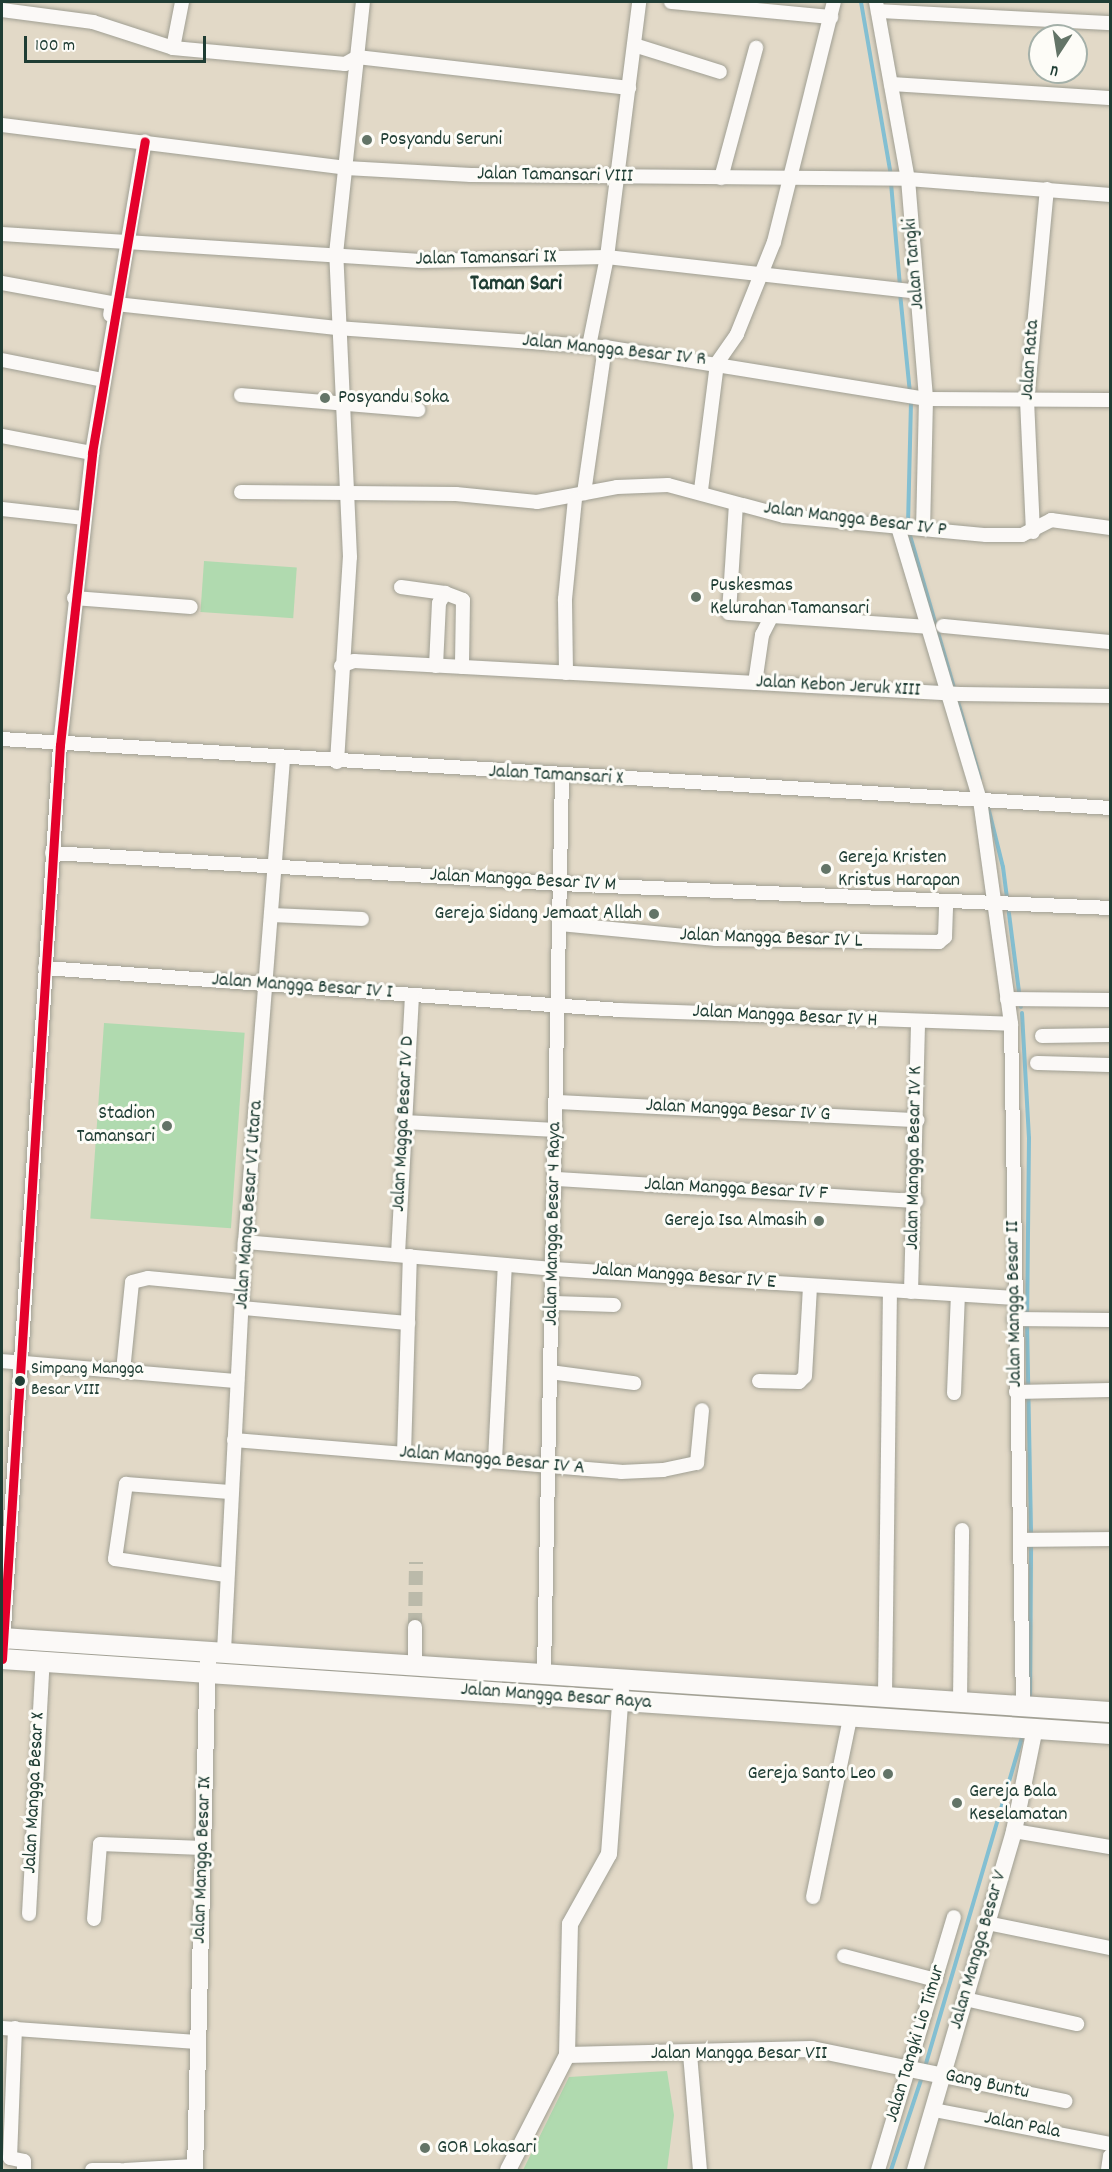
<!DOCTYPE html>
<style>
body{margin:0}
#map{position:relative;width:1112px;height:2172px;overflow:hidden;background:#e2d9c7;font-family:Dekko,sans-serif}
div>[style]{position:absolute}
[style*='--x']{left:calc(var(--x)*1px);top:calc(var(--y)*1px);width:calc(var(--w)*1px);rotate:calc(var(--a)*1deg)}
.green>*{inset:0;background:#b0daaf;transform-origin:0 0}
.stream>*{height:4px;margin:-2px;padding:0 2px;transform-origin:2px;border-radius:2px;background:#83bfd2}
.minor-tunnel>*{height:14px;margin-top:-7px;transform-origin:0;background:repeating-linear-gradient(90deg,#bbbaaa 0 14px,transparent 0 21px)}
.roads{filter:drop-shadow(0 0 2px #a09f93) drop-shadow(0 0 2px #a09f93)}
.minor>*{height:14px;margin:-7px;padding:0 7px;transform-origin:7px;border-radius:7px;background:#fbf9f7}
.tertiary>*{height:16px;margin:-8px;padding:0 8px;transform-origin:8px;border-radius:8px;background:#fbf9f7}
.secondary>*{height:20px;margin:-10px;padding:0 10px;transform-origin:10px;border-radius:10px;background:#fbf9f7}
.bus-1>*{height:9px;margin:-4.5px;padding:0 4.5px;transform-origin:4.5px;border-radius:4.5px;background:#e4002b}
.dots>*{width:16px;height:16px;translate:-50% -50%;box-sizing:border-box;border:3px solid #fdfcf7;border-radius:50%}
span{translate:-50% -50%;white-space:nowrap;text-align:center;line-height:1.15;-webkit-text-stroke:6px #fdfcf7;paint-order:stroke}
.bus-label{font-size:18px;color:#1f3d34}
.left{translate:0 -50%;text-align:left}
.poi-label{font-size:20px;color:#1f3d34}
.right{translate:-100% -50%;text-align:right}
.street-label{font-size:20px;color:#1f3d34}
.quarter-label{font-size:22px;color:#1f3d34;font-weight:700}
.frame{position:absolute;inset:0;border:3px solid #1f3d34;pointer-events:none}
.north{position:absolute;left:1028px;top:24px;width:60px;height:60px;box-sizing:border-box;background:#fdfcf7;border:2px solid #a4b0a9;border-radius:50%;rotate:192deg;font-size:16px;font-weight:700;line-height:24px;text-align:center;color:#1f3d34}
.north::after{content:'';display:block;margin:auto;width:21px;height:27px;background:#637467;clip-path:polygon(50% 0,100% 100%,50% 72%,0 100%)}
.scale{position:absolute;left:24px;top:36px;width:182px;height:27px;box-sizing:border-box;border:3px solid #1f3d34;border-top:0;padding-left:8px;font-size:18px;line-height:21px;white-space:nowrap;color:#1f3d34;-webkit-text-stroke:4px #fdfcf7;paint-order:stroke}
</style>
<div id="map">
<div class="green">
<div style="left:204px;top:561px;width:93px;height:51px;rotate:4deg"></div>
<div style="left:104px;top:1023px;width:141px;height:196px;rotate:4deg"></div>
<div style="clip-path:polygon(667px 2071px,674px 2115px,667px 2170px,523px 2170px,569px 2077px)"></div>
</div>
<div class="stream">
<div style="--x:861;--y:2;--w:176;--a:80.2"></div>
<div style="--x:891;--y:183;--w:103;--a:85"></div>
<div style="--x:900;--y:293;--w:100;--a:84.3"></div>
<div style="--x:908;--y:525;--w:124;--a:-88.6"></div>
<div style="--x:909;--y:532;--w:256;--a:73.9"></div>
<div style="--x:987;--y:803;--w:66;--a:76"></div>
<div style="--x:1003;--y:867;--w:141;--a:82.7"></div>
<div style="--x:1022;--y:1013;--w:125;--a:86.8"></div>
<div style="--x:1029;--y:1138;--w:177;--a:90.6"></div>
<div style="--x:1027;--y:1322;--w:215;--a:88.9"></div>
<div style="--x:1030;--y:1701;--w:157;--a:-89.6"></div>
<div style="--x:925;--y:2067;--w:346;--a:-73.6"></div>
<div style="--x:891;--y:2170;--w:98;--a:-71.6"></div>
</div>
<div class="minor-tunnel">
<div style="--x:415;--y:1627;--w:65;--a:-89.1"></div>
</div>
<div class="roads">
<div class="minor">
<div style="--x:671;--y:2;--w:161;--a:5.4"></div>
<div style="--x:876;--y:2;--w:180;--a:79.8"></div>
<div style="--x:908;--y:179;--w:221;--a:85.3"></div>
<div style="--x:926;--y:399;--w:129;--a:91.3"></div>
<div style="--x:2;--y:10;--w:92;--a:7.5"></div>
<div style="--x:93;--y:22;--w:84;--a:18"></div>
<div style="--x:173;--y:48;--w:173;--a:5.3"></div>
<div style="--x:345;--y:64;--w:14;--a:-30"></div>
<div style="--x:357;--y:57;--w:274;--a:6.5"></div>
<div style="--x:878;--y:11;--w:232;--a:3"></div>
<div style="--x:634;--y:45;--w:90;--a:17.4"></div>
<div style="--x:173;--y:48;--w:47;--a:-78.9"></div>
<div style="--x:891;--y:84;--w:219;--a:3.7"></div>
<div style="--x:2;--y:125;--w:347;--a:7.1"></div>
<div style="--x:346;--y:168;--w:125;--a:3.2"></div>
<div style="--x:471;--y:175;--w:437;--a:0.5"></div>
<div style="--x:908;--y:179;--w:203;--a:4.5"></div>
<div style="--x:721;--y:178;--w:135;--a:-74.9"></div>
<div style="--x:2;--y:234;--w:420;--a:3.7"></div>
<div style="--x:421;--y:261;--w:186;--a:-1.2"></div>
<div style="--x:607;--y:257;--w:312;--a:6.4"></div>
<div style="--x:2;--y:283;--w:112;--a:10.3"></div>
<div style="--x:112;--y:303;--w:12;--a:99"></div>
<div style="--x:116;--y:304;--w:222;--a:6.2"></div>
<div style="--x:337;--y:328;--w:269;--a:4.1"></div>
<div style="--x:605;--y:347;--w:325;--a:9.2"></div>
<div style="--x:926;--y:399;--w:184;--a:0.3"></div>
<div style="--x:589;--y:346;--w:91;--a:-78.6"></div>
<div style="--x:607;--y:257;--w:257;--a:-82.8"></div>
<div style="--x:2;--y:360;--w:103;--a:11.2"></div>
<div style="--x:241;--y:395;--w:178;--a:4.8"></div>
<div style="--x:2;--y:436;--w:92;--a:10.7"></div>
<div style="--x:701;--y:490;--w:128;--a:-82.8"></div>
<div style="--x:717;--y:363;--w:35;--a:-55"></div>
<div style="--x:737;--y:334;--w:99;--a:-68.1"></div>
<div style="--x:774;--y:242;--w:247;--a:-76"></div>
<div style="--x:241;--y:492;--w:215;--a:0.5"></div>
<div style="--x:456;--y:494;--w:81;--a:5.6"></div>
<div style="--x:537;--y:502;--w:81;--a:-10.6"></div>
<div style="--x:617;--y:487;--w:51;--a:-2.2"></div>
<div style="--x:668;--y:485;--w:120;--a:15"></div>
<div style="--x:784;--y:516;--w:203;--a:5.4"></div>
<div style="--x:986;--y:535;--w:36;--a:0"></div>
<div style="--x:1022;--y:535;--w:33;--a:-27"></div>
<div style="--x:1051;--y:520;--w:60;--a:7.7"></div>
<div style="--x:584;--y:493;--w:148;--a:-81.8"></div>
<div style="--x:736;--y:504;--w:109;--a:93.7"></div>
<div style="--x:729;--y:613;--w:199;--a:4"></div>
<div style="--x:2;--y:509;--w:81;--a:6.3"></div>
<div style="--x:898;--y:527;--w:285;--a:73.3"></div>
<div style="--x:980;--y:800;--w:226;--a:82.1"></div>
<div style="--x:1011;--y:1024;--w:681;--a:88.99"></div>
<div style="--x:1033;--y:532;--w:132;--a:-92.6"></div>
<div style="--x:1027;--y:400;--w:212;--a:-84.6"></div>
<div style="--x:401;--y:587;--w:44;--a:7.8"></div>
<div style="--x:74;--y:598;--w:117;--a:4.4"></div>
<div style="--x:943;--y:626;--w:168;--a:5.5"></div>
<div style="--x:341;--y:666;--w:14;--a:-21"></div>
<div style="--x:354;--y:661;--w:607;--a:3.12"></div>
<div style="--x:960;--y:694;--w:150;--a:0.8"></div>
<div style="--x:436;--y:666;--w:63;--a:-87.3"></div>
<div style="--x:439;--y:603;--w:12;--a:-59"></div>
<div style="--x:445;--y:593;--w:19;--a:21"></div>
<div style="--x:463;--y:600;--w:67;--a:90.9"></div>
<div style="--x:566;--y:673;--w:74;--a:-90.8"></div>
<div style="--x:565;--y:599;--w:101;--a:-84.3"></div>
<div style="--x:755;--y:683;--w:49;--a:-81.7"></div>
<div style="--x:762;--y:635;--w:20;--a:-63"></div>
<div style="--x:2;--y:739;--w:1110;--a:3.56"></div>
<div style="--x:337;--y:762;--w:205;--a:-86.4"></div>
<div style="--x:350;--y:557;--w:303;--a:-92.6"></div>
<div style="--x:336;--y:254;--w:253;--a:-83.9"></div>
<div style="--x:52;--y:853;--w:510;--a:3.49"></div>
<div style="--x:561;--y:884;--w:550;--a:2.5"></div>
<div style="--x:273;--y:915;--w:89;--a:2.6"></div>
<div style="--x:560;--y:924;--w:157;--a:5.5"></div>
<div style="--x:716;--y:939;--w:223;--a:0.8"></div>
<div style="--x:939;--y:942;--w:8;--a:-40"></div>
<div style="--x:945;--y:937;--w:34;--a:-88"></div>
<div style="--x:45;--y:968;--w:576;--a:4.18"></div>
<div style="--x:619;--y:1010;--w:392;--a:2"></div>
<div style="--x:1007;--y:999;--w:103;--a:0.6"></div>
<div style="--x:1042;--y:1036;--w:68;--a:-0.8"></div>
<div style="--x:1037;--y:1063;--w:73;--a:1.6"></div>
<div style="--x:558;--y:1102;--w:360;--a:2.9"></div>
<div style="--x:404;--y:1122;--w:152;--a:3"></div>
<div style="--x:556;--y:1179;--w:361;--a:3.5"></div>
<div style="--x:245;--y:1242;--w:310;--a:5"></div>
<div style="--x:554;--y:1269;--w:462;--a:3.6"></div>
<div style="--x:398;--y:1254;--w:259;--a:-86.9"></div>
<div style="--x:911;--y:1292;--w:269;--a:-88.5"></div>
<div style="--x:554;--y:1303;--w:60;--a:1.9"></div>
<div style="--x:243;--y:1308;--w:166;--a:5.2"></div>
<div style="--x:1014;--y:1319;--w:96;--a:0.6"></div>
<div style="--x:2;--y:1361;--w:236;--a:4.9"></div>
<div style="--x:123;--y:1371;--w:89;--a:-84.2"></div>
<div style="--x:132;--y:1282;--w:16;--a:-14"></div>
<div style="--x:148;--y:1278;--w:95;--a:5.4"></div>
<div style="--x:550;--y:1372;--w:85;--a:7.5"></div>
<div style="--x:759;--y:1381;--w:40;--a:1.4"></div>
<div style="--x:799;--y:1382;--w:8;--a:-45"></div>
<div style="--x:805;--y:1376;--w:90;--a:-86.8"></div>
<div style="--x:1016;--y:1392;--w:94;--a:-1.2"></div>
<div style="--x:954;--y:1393;--w:98;--a:-87.7"></div>
<div style="--x:234;--y:1440;--w:388;--a:4.7"></div>
<div style="--x:621;--y:1472;--w:42;--a:-2.7"></div>
<div style="--x:663;--y:1470;--w:35;--a:-12"></div>
<div style="--x:697;--y:1463;--w:53;--a:-84.6"></div>
<div style="--x:404;--y:1454;--w:198;--a:-88.3"></div>
<div style="--x:495;--y:1460;--w:195;--a:-87.1"></div>
<div style="--x:1021;--y:1540;--w:89;--a:-0.6"></div>
<div style="--x:226;--y:1575;--w:112;--a:-171.8"></div>
<div style="--x:115;--y:1559;--w:76;--a:-81.7"></div>
<div style="--x:126;--y:1484;--w:104;--a:4.4"></div>
<div style="--x:415;--y:1627;--w:36;--a:90"></div>
<div style="--x:3;--y:1645;--w:902;--a:-86.38"></div>
<div style="--x:60;--y:745;--w:294;--a:-83.7"></div>
<div style="--x:92;--y:453;--w:316;--a:-80.4"></div>
<div style="--x:224;--y:1651;--w:410;--a:-87.1"></div>
<div style="--x:245;--y:1242;--w:483;--a:-85.5"></div>
<div style="--x:544;--y:1672;--w:896;--a:-88.85"></div>
<div style="--x:885;--y:1696;--w:404;--a:-89.3"></div>
<div style="--x:960;--y:1701;--w:171;--a:-89.3"></div>
<div style="--x:1014;--y:1831;--w:97;--a:9.5"></div>
<div style="--x:813;--y:1897;--w:183;--a:-78.3"></div>
<div style="--x:29;--y:1914;--w:242;--a:-86.9"></div>
<div style="--x:94;--y:1919;--w:75;--a:-85.4"></div>
<div style="--x:100;--y:1844;--w:103;--a:2.2"></div>
<div style="--x:987;--y:1923;--w:126;--a:11.5"></div>
<div style="--x:844;--y:1956;--w:95;--a:14.6"></div>
<div style="--x:965;--y:1999;--w:115;--a:12.6"></div>
<div style="--x:2;--y:2028;--w:195;--a:4.1"></div>
<div style="--x:15;--y:2028;--w:130;--a:92.2"></div>
<div style="--x:10;--y:2158;--w:14;--a:12"></div>
<div style="--x:24;--y:2161;--w:9;--a:90"></div>
<div style="--x:690;--y:2054;--w:116;--a:85.1"></div>
<div style="--x:943;--y:2076;--w:125;--a:11.6"></div>
<div style="--x:934;--y:2110;--w:179;--a:10.9"></div>
<div style="--x:92;--y:2170;--w:28;--a:0"></div>
<div style="--x:125;--y:2170;--w:69;--a:-3.3"></div>
<div style="--x:878;--y:2170;--w:264;--a:-73.3"></div>
<div style="--x:1108;--y:2170;--w:14;--a:-82"></div>
</div>
<div class="tertiary">
<div style="--x:567;--y:2055;--w:245;--a:-1.4"></div>
<div style="--x:812;--y:2049;--w:134;--a:11.6"></div>
<div style="--x:195;--y:2170;--w:520;--a:-88.57"></div>
<div style="--x:508;--y:2170;--w:129;--a:-62.8"></div>
<div style="--x:567;--y:2055;--w:131;--a:-88.7"></div>
<div style="--x:570;--y:1924;--w:80;--a:-60.9"></div>
<div style="--x:609;--y:1854;--w:164;--a:-85.8"></div>
<div style="--x:915;--y:2170;--w:353;--a:-73.7"></div>
<div style="--x:1014;--y:1831;--w:105;--a:-78.5"></div>
</div>
<div class="secondary">
<div style="--x:2;--y:1638;--w:1110;--a:3.82"></div>
<div style="--x:2;--y:1659;--w:1111;--a:3.87"></div>
</div>
</div>
<div class="bus-1">
<div style="--x:2;--y:1659;--w:916;--a:-86.37"></div>
<div style="--x:60;--y:745;--w:294;--a:-83.7"></div>
<div style="--x:92;--y:453;--w:316;--a:-80.4"></div>
</div>
<div class="dots">
<div style="left:367px;top:140px;background:#637467"></div>
<div style="left:325px;top:398px;background:#637467"></div>
<div style="left:696px;top:597px;background:#637467"></div>
<div style="left:826px;top:869px;background:#637467"></div>
<div style="left:654px;top:914px;background:#637467"></div>
<div style="left:167px;top:1126px;background:#637467"></div>
<div style="left:819px;top:1221px;background:#637467"></div>
<div style="left:20px;top:1381px;background:#1f3d34"></div>
<div style="left:888px;top:1774px;background:#637467"></div>
<div style="left:957px;top:1803px;background:#637467"></div>
<div style="left:425px;top:2148px;background:#637467"></div>
</div>
<div class="bus-label">
<span class="left" style="left:31px;top:1381px">Simpang Mangga<br>Besar VIII</span>
</div>
<div class="poi-label">
<span class="left" style="left:380px;top:140px">Posyandu Seruni</span>
<span class="left" style="left:338px;top:398px">Posyandu Soka</span>
<span class="left" style="left:710px;top:598px">Puskesmas<br>Kelurahan Tamansari</span>
<span class="left" style="left:838px;top:870px">Gereja Kristen<br>Kristus Harapan</span>
<span class="right" style="left:642px;top:914px">Gereja Sidang Jemaat Allah</span>
<span class="right" style="left:155px;top:1126px">Stadion<br>Tamansari</span>
<span class="right" style="left:807px;top:1221px">Gereja Isa Almasih</span>
<span class="right" style="left:876px;top:1774px">Gereja Santo Leo</span>
<span class="left" style="left:969px;top:1804px">Gereja Bala<br>Keselamatan</span>
<span class="left" style="left:437px;top:2148px">GOR Lokasari</span>
</div>
<div class="street-label">
<span style="left:555px;top:176px;rotate:1deg">Jalan Tamansari VIII</span>
<span style="left:486px;top:259px;rotate:-1deg">Jalan Tamansari IX</span>
<span style="left:915px;top:264px;rotate:-95deg">Jalan Tangki</span>
<span style="left:614px;top:351px;rotate:6deg">Jalan Mangga Besar IV R</span>
<span style="left:1031px;top:360px;rotate:-86deg">Jalan Rata</span>
<span style="left:855px;top:520px;rotate:7deg">Jalan Mangga Besar IV P</span>
<span style="left:838px;top:687px;rotate:3deg">Jalan Kebon Jeruk XIII</span>
<span style="left:556px;top:776px;rotate:3deg">Jalan Tamansari X</span>
<span style="left:523px;top:881px;rotate:3deg">Jalan Mangga Besar IV M</span>
<span style="left:771px;top:939px;rotate:2deg">Jalan Mangga Besar IV L</span>
<span style="left:302px;top:987px;rotate:4deg">Jalan Mangga Besar IV I</span>
<span style="left:785px;top:1017px;rotate:3deg">Jalan Mangga Besar IV H</span>
<span style="left:738px;top:1111px;rotate:3deg">Jalan Mangga Besar IV G</span>
<span style="left:404px;top:1124px;rotate:-87deg">Jalan Magga Besar IV D</span>
<span style="left:915px;top:1158px;rotate:-89deg">Jalan Mangga Besar IV K</span>
<span style="left:736px;top:1190px;rotate:3deg">Jalan Mangga Besar IV F</span>
<span style="left:250px;top:1205px;rotate:-86deg">Jalan Manga Besar VI Utara</span>
<span style="left:554px;top:1224px;rotate:-89deg">Jalan Mangga Besar 4 Raya</span>
<span style="left:684px;top:1277px;rotate:4deg">Jalan Mangga Besar IV E</span>
<span style="left:1015px;top:1304px;rotate:-91deg">Jalan Mangga Besar II</span>
<span style="left:492px;top:1461px;rotate:5deg">Jalan Mangga Besar IV A</span>
<span style="left:556px;top:1697px;rotate:4deg">Jalan Mangga Besar Raya</span>
<span style="left:35px;top:1793px;rotate:-87deg">Jalan Mangga Besar X</span>
<span style="left:203px;top:1860px;rotate:-88deg">Jalan Mangga Besar IX</span>
<span style="left:979px;top:1950px;rotate:-74deg">Jalan Mangga Besar V</span>
<span style="left:916px;top:2044px;rotate:-73deg">Jalan Tangki Lio Timur</span>
<span style="left:739px;top:2054px">Jalan Mangga Besar VII</span>
<span style="left:987px;top:2085px;rotate:12deg">Gang Buntu</span>
<span style="left:1022px;top:2126px;rotate:11deg">Jalan Pala</span>
</div>
<div class="quarter-label">
<span style="left:516px;top:285px">Taman Sari</span>
</div>
<div class="frame"></div>
<div class="north">U</div>
<div class="scale">100 m</div>
</div>
